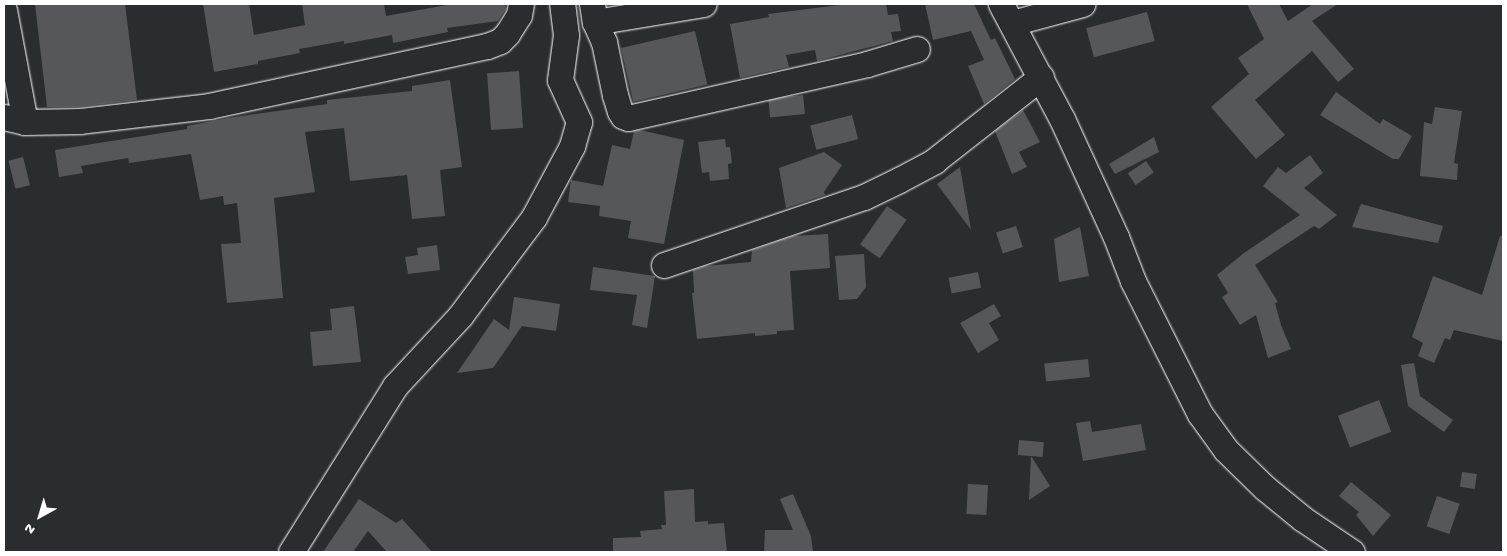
<!DOCTYPE html>
<style>
body{margin:0}
#map{position:relative;width:1507px;height:556px;overflow:hidden;background:#2a2d2e;font-family:"Gochi Hand",sans-serif}
div>[style]{position:absolute}
[style*='--x']{left:calc(var(--x)*1px);top:calc(var(--y)*1px);width:calc(var(--w)*1px);rotate:calc(var(--a)*1deg)}
.building>*{inset:0;background:#555758;transform-origin:0 0}
.roads{filter:drop-shadow(0 0 1px #fff) drop-shadow(0 0 1px #fff)}
.minor>*{height:25px;margin:-12.5px;padding:0 12.5px;transform-origin:12.5px;border-radius:12.5px;background:#2a2d2e}
span{translate:-50% -50%;white-space:nowrap;text-align:center;line-height:1.15;-webkit-text-stroke:4px #2a2d2e;paint-order:stroke}
.frame{position:absolute;inset:0;border:5px solid #fff;pointer-events:none}
.north{position:absolute;left:15px;top:491px;width:50px;height:50px;-webkit-text-stroke:4px #2a2d2e;paint-order:stroke;rotate:219deg;font-size:14px;font-weight:700;line-height:20px;text-align:center;color:#fff}
.north::after{content:'';display:block;margin:auto;width:18px;height:22px;background:#fff;clip-path:polygon(50% 0,100% 100%,50% 72%,0 100%)}
</style>
<div id="map">
<div class="building">
<div style="clip-path:polygon(35px 4px,125px 4px,137px 100px,79px 107px,47px 107px)"></div>
<div style="clip-path:polygon(203px 4px,249px 4px,254px 35px,305px 25px,302px 4px,384px 4px,386px 16px,452px 4px,505px 4px,506px 9px,498px 21px,447px 28px,448px 32px,393px 43px,392px 35px,344px 44px,344px 41px,299px 49px,300px 53px,258px 61px,258px 64px,214px 72px)"></div>
<div style="clip-path:polygon(847px 4px,886px 4px,888px 15px,898px 14px,901px 31px,891px 32px,893px 41px,817px 61px,815px 50px,786px 55px,789px 67px,740px 78px,730px 24px,769px 17px,768px 14px)"></div>
<div style="clip-path:polygon(925px 4px,974px 4px,991px 40px,995px 38px,1015px 79px,984px 104px,968px 66px,984px 60px,971px 31px,933px 40px)"></div>
<div style="clip-path:polygon(1247px 4px,1279px 4px,1288px 21px,1313px 4px,1338px 4px,1312px 21px,1354px 69px,1338px 82px,1312px 51px,1255px 100px,1285px 135px,1256px 159px,1211px 107px,1249px 74px,1238px 58px,1264px 39px)"></div>
<div style="left:1147px;top:12px;width:30px;height:63px;rotate:75deg"></div>
<div style="left:695px;top:31px;width:55px;height:76px;rotate:77deg"></div>
<div style="left:519px;top:71px;width:57px;height:32px;rotate:86deg"></div>
<div style="clip-path:polygon(450px 80px,462px 167px,440px 170px,445px 216px,412px 219px,407px 175px,350px 181px,344px 128px,305px 132px,315px 192px,274px 198px,283px 298px,227px 303px,221px 244px,241px 243px,237px 203px,224px 205px,223px 196px,200px 200px,191px 154px,129px 163px,128px 158px,81px 166px,83px 173px,59px 177px,55px 150px,187px 129px,187px 126px,228px 118px,327px 104px,327px 100px,412px 91px,412px 86px)"></div>
<div style="clip-path:polygon(1336px 92px,1380px 124px,1383px 119px,1412px 136px,1399px 159px,1393px 159px,1320px 115px)"></div>
<div style="left:803px;top:95px;width:19px;height:35px;rotate:84deg"></div>
<div style="clip-path:polygon(1435px 107px,1462px 111px,1454px 163px,1458px 164px,1457px 180px,1420px 176px,1424px 122px,1432px 124px)"></div>
<div style="clip-path:polygon(1023px 110px,1040px 142px,1019px 152px,1027px 167px,1012px 174px,995px 131px)"></div>
<div style="left:852px;top:115px;width:25px;height:43px;rotate:76deg"></div>
<div style="clip-path:polygon(640px 130px,684px 140px,664px 244px,628px 238px,631px 221px,599px 216px,600px 206px,568px 202px,571px 180px,603px 186px,612px 145px,630px 149px,634px 131px)"></div>
<div style="clip-path:polygon(1154px 137px,1159px 152px,1115px 174px,1109px 164px)"></div>
<div style="clip-path:polygon(725px 139px,726px 147px,730px 147px,732px 163px,728px 164px,729px 179px,710px 181px,709px 172px,702px 173px,698px 142px)"></div>
<div style="clip-path:polygon(824px 152px,842px 165px,824px 192px,825px 195px,786px 208px,779px 168px)"></div>
<div style="clip-path:polygon(1310px 155px,1323px 173px,1304px 188px,1337px 215px,1319px 229px,1314px 226px,1255px 265px,1278px 302px,1275px 303px,1281px 325px,1291px 349px,1268px 358px,1256px 315px,1240px 325px,1222px 297px,1228px 293px,1217px 275px,1244px 253px,1300px 215px,1263px 186px,1278px 167px,1286px 173px)"></div>
<div style="left:23px;top:157px;width:29px;height:15px;rotate:76deg"></div>
<div style="left:1146px;top:161px;width:14px;height:22px;rotate:56deg"></div>
<div style="clip-path:polygon(960px 167px,971px 230px,937px 184px)"></div>
<div style="clip-path:polygon(1361px 204px,1443px 226px,1438px 243px,1352px 227px)"></div>
<div style="left:887px;top:206px;width:24px;height:47px;rotate:35deg"></div>
<div style="left:1016px;top:226px;width:22px;height:21px;rotate:72deg"></div>
<div style="clip-path:polygon(1080px 227px,1089px 276px,1059px 282px,1054px 239px)"></div>
<div style="clip-path:polygon(828px 234px,830px 268px,790px 271px,794px 330px,777px 331px,777px 334px,755px 336px,755px 333px,697px 339px,692px 293px,694px 293px,693px 270px,705px 266px,751px 262px,752px 250px,793px 236px)"></div>
<div style="clip-path:polygon(1500px 236px,1503px 236px,1503px 341px,1454px 330px,1450px 340px,1445px 338px,1434px 363px,1418px 356px,1423px 343px,1412px 337px,1433px 276px,1482px 295px)"></div>
<div style="clip-path:polygon(437px 245px,440px 270px,408px 274px,405px 257px,418px 255px,417px 248px)"></div>
<div style="clip-path:polygon(864px 254px,866px 287px,857px 299px,839px 300px,835px 256px)"></div>
<div style="clip-path:polygon(593px 267px,655px 276px,647px 328px,632px 325px,637px 295px,590px 290px)"></div>
<div style="left:978px;top:272px;width:16px;height:30px;rotate:79deg"></div>
<div style="clip-path:polygon(514px 297px,560px 304px,556px 331px,522px 326px,493px 368px,457px 373px,494px 319px,509px 330px)"></div>
<div style="clip-path:polygon(994px 304px,1001px 316px,989px 323px,999px 340px,978px 353px,960px 323px)"></div>
<div style="clip-path:polygon(354px 306px,361px 362px,313px 366px,310px 332px,332px 330px,330px 309px)"></div>
<div style="left:1088px;top:359px;width:18px;height:44px;rotate:84deg"></div>
<div style="clip-path:polygon(1414px 363px,1420px 396px,1453px 420px,1444px 432px,1408px 406px,1401px 365px)"></div>
<div style="left:1379px;top:400px;width:34px;height:44px;rotate:69deg"></div>
<div style="clip-path:polygon(1090px 421px,1092px 432px,1141px 424px,1146px 450px,1083px 461px,1076px 423px)"></div>
<div style="left:1019px;top:440px;width:25px;height:15px;rotate:5deg"></div>
<div style="clip-path:polygon(1031px 456px,1050px 486px,1029px 500px)"></div>
<div style="left:1462px;top:472px;width:15px;height:15px;rotate:8deg"></div>
<div style="clip-path:polygon(1351px 482px,1391px 515px,1373px 536px,1356px 515px,1359px 512px,1339px 496px)"></div>
<div style="left:968px;top:484px;width:20px;height:30px;rotate:3deg"></div>
<div style="clip-path:polygon(694px 489px,695px 522px,708px 521px,708px 524px,724px 523px,727px 552px,613px 552px,613px 538px,641px 537px,640px 531px,662px 529px,661px 525px,666px 525px,664px 491px)"></div>
<div style="clip-path:polygon(793px 494px,811px 536px,813px 552px,764px 552px,765px 530px,793px 530px,780px 499px)"></div>
<div style="left:1437px;top:496px;width:24px;height:32px;rotate:19deg"></div>
<div style="clip-path:polygon(359px 499px,396px 523px,402px 519px,432px 552px,387px 552px,368px 531px,353px 552px,323px 552px)"></div>
</div>
<div class="roads">
<div class="minor">
<div style="--x:592;--y:4;--w:18;--a:81"></div>
<div style="--x:595;--y:22;--w:22;--a:66"></div>
<div style="--x:604;--y:42;--w:54;--a:78.3"></div>
<div style="--x:615;--y:95;--w:17;--a:73"></div>
<div style="--x:620;--y:111;--w:6;--a:59"></div>
<div style="--x:623;--y:116;--w:5;--a:22"></div>
<div style="--x:628;--y:118;--w:245;--a:-12.7"></div>
<div style="--x:867;--y:64;--w:52;--a:-16.7"></div>
<div style="--x:1001;--y:4;--w:130;--a:62.1"></div>
<div style="--x:1062;--y:119;--w:130;--a:65.4"></div>
<div style="--x:1116;--y:237;--w:47;--a:68.9"></div>
<div style="--x:1133;--y:281;--w:149;--a:63.3"></div>
<div style="--x:1200;--y:414;--w:44;--a:54.2"></div>
<div style="--x:1226;--y:450;--w:54;--a:44.3"></div>
<div style="--x:1265;--y:488;--w:49;--a:39.2"></div>
<div style="--x:1303;--y:519;--w:59;--a:34"></div>
<div style="--x:4;--y:10;--w:114;--a:79.4"></div>
<div style="--x:595;--y:22;--w:110;--a:-9.4"></div>
<div style="--x:1012;--y:23;--w:73;--a:-15.2"></div>
<div style="--x:4;--y:117;--w:22;--a:13"></div>
<div style="--x:25;--y:122;--w:55;--a:-1"></div>
<div style="--x:80;--y:121;--w:130;--a:-6.6"></div>
<div style="--x:209;--y:106;--w:284;--a:-12.2"></div>
<div style="--x:487;--y:46;--w:14;--a:-21"></div>
<div style="--x:500;--y:41;--w:10;--a:-45"></div>
<div style="--x:507;--y:34;--w:22;--a:-58"></div>
<div style="--x:519;--y:15;--w:11;--a:-80"></div>
<div style="--x:664;--y:265;--w:211;--a:-18.8"></div>
<div style="--x:864;--y:197;--w:39;--a:-26"></div>
<div style="--x:899;--y:180;--w:40;--a:-28"></div>
<div style="--x:934;--y:161;--w:136;--a:-38.1"></div>
<div style="--x:291;--y:552;--w:196;--a:-57.9"></div>
<div style="--x:395;--y:386;--w:96;--a:-47.1"></div>
<div style="--x:460;--y:316;--w:124;--a:-53.2"></div>
<div style="--x:534;--y:217;--w:81;--a:-61.8"></div>
<div style="--x:572;--y:146;--w:25;--a:-74"></div>
<div style="--x:579;--y:122;--w:46;--a:-114.3"></div>
<div style="--x:560;--y:80;--w:45;--a:-82.4"></div>
<div style="--x:566;--y:35;--w:31;--a:-97"></div>
</div>
</div>
<div class="frame"></div>
<div class="north">N</div>
</div>
